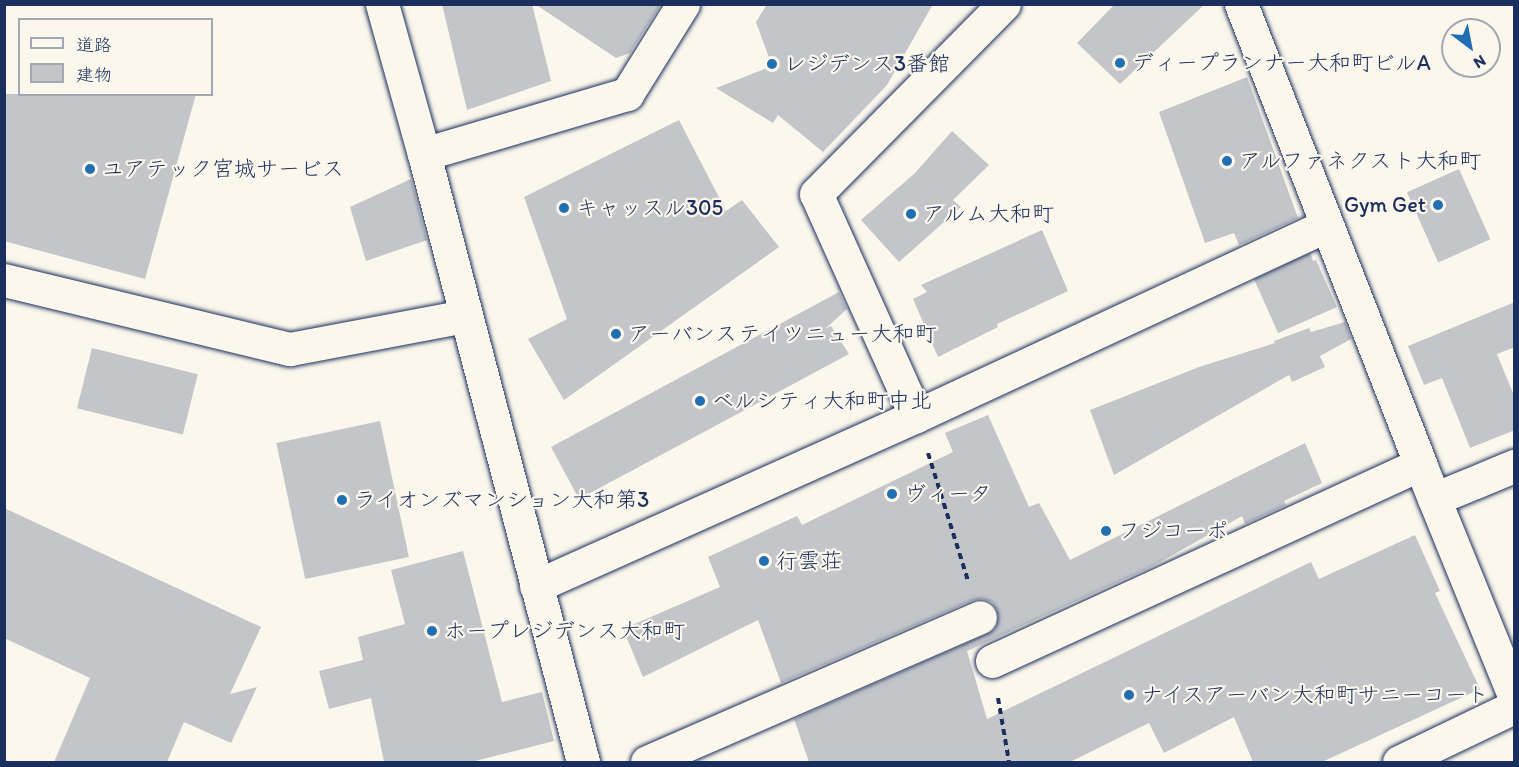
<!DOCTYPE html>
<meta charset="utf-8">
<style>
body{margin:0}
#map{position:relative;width:1519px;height:767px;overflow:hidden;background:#fbf7ec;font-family:Itim,"Klee One",sans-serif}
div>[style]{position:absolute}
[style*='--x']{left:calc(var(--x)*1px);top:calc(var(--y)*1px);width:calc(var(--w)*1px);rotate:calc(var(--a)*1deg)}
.building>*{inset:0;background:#c3c5c9;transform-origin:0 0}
.path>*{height:4px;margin-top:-2px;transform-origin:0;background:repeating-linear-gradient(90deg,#1b2f5e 0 6px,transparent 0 10.5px)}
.roads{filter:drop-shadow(0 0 2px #1b2f5e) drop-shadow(0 0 2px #1b2f5e)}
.minor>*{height:33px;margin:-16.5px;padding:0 16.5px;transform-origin:16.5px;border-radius:16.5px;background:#fbf7ec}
.dots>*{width:16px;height:16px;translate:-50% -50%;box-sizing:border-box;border:3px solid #fbf7ec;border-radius:50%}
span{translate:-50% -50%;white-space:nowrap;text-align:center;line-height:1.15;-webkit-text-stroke:4.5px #fbf7ec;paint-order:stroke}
.poi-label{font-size:22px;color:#1b2f5e}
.left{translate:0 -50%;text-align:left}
.right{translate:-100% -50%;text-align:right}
.frame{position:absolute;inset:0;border:6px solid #1b2f5e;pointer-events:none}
.legend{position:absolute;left:18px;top:18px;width:195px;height:78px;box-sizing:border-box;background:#fbf7ec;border:2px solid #a1a7b3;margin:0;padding:8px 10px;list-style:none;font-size:18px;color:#1b2f5e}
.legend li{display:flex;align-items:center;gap:12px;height:30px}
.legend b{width:30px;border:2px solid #a1a7b3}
.north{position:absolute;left:1441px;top:18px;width:60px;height:60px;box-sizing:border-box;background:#fbf7ec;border:2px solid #a1a7b3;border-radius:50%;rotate:148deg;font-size:16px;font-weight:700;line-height:24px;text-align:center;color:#1b2f5e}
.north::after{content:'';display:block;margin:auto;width:21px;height:27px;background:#1f6fb2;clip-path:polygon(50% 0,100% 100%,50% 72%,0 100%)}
</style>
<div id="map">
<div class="building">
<div style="clip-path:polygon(442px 4px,532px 4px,551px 81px,467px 110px)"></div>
<div style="clip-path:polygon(535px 4px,661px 4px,630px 53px,616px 58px)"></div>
<div style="clip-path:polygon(767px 4px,933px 4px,887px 85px,823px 152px,778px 115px,773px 123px,716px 88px,772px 66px,756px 22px)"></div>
<div style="clip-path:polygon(1115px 4px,1205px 4px,1120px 84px,1077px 43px)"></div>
<div style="clip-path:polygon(1247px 77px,1298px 218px,1239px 245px,1234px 233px,1205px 243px,1159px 112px)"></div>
<div style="clip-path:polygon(4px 94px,196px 94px,145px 279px,4px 241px)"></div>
<div style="clip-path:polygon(679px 120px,726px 211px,742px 200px,779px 247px,564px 400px,528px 339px,567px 319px,524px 197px)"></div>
<div style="clip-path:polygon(952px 131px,989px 165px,953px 200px,961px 207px,899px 262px,861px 220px,915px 173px)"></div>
<div style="left:1459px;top:169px;width:77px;height:57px;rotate:66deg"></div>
<div style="clip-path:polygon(411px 179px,427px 240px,366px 261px,350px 207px)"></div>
<div style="clip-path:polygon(1042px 230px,1068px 291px,997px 324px,998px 327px,938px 357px,913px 299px,927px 292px,921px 285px)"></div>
<div style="clip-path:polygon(1310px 253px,1313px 261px,1316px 260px,1337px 307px,1278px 333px,1254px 279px)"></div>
<div style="clip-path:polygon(839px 292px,847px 309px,825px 329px,831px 326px,849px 354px,579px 499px,551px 447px)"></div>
<div style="clip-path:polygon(1515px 302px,1515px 347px,1497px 354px,1515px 398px,1515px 430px,1470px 448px,1442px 378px,1424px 385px,1408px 346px)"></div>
<div style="clip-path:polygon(1345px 322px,1351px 339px,1320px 356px,1325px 367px,1292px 382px,1289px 375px,1114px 475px,1090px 410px,1199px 367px,1275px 343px,1274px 341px,1309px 328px,1311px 332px)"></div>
<div style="left:92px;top:348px;width:109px;height:62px;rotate:14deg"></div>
<div style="clip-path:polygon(988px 415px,1029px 507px,1039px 503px,1070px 560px,1305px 443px,1322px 483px,1284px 501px,1286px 505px,1245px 524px,1242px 516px,1153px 566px,967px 651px,987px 719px,1311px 562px,1319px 579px,1415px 535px,1440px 591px,1435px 593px,1480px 689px,1322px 762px,1253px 762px,1234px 717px,1164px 753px,1149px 723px,1070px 762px,809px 762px,794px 719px,987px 634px,995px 629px,998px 620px,997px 610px,992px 602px,983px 599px,973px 600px,781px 683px,758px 620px,643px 677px,623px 629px,720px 587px,708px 557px,797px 516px,802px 525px,953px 452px,945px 433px)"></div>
<div style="left:380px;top:421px;width:139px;height:106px;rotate:78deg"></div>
<div style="clip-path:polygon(4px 508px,261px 627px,230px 694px,257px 687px,231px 743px,184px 722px,167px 762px,54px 762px,90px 678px,4px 638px)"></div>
<div style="clip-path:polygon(463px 551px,502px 702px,542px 692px,554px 741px,471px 762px,384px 762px,371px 698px,329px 709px,319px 671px,363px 660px,358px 637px,405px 624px,391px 570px)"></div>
</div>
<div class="path">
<div style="--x:928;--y:453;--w:134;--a:72.6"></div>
<div style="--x:998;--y:698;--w:65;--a:80.2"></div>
</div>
<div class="roads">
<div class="minor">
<div style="--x:382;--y:4;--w:156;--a:74.4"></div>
<div style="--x:424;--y:154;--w:628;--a:75.34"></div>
<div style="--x:1241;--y:4;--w:494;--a:68.7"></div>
<div style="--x:1420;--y:464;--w:250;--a:67.9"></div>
<div style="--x:424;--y:154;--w:212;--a:-16.5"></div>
<div style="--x:627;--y:94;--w:106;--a:-58.1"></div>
<div style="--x:4;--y:280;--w:294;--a:13.6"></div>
<div style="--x:290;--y:349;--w:178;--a:-10.7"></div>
<div style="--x:916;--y:416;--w:243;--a:-114.2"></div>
<div style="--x:816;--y:194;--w:267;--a:-45.3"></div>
<div style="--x:1434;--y:499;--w:87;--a:-22.4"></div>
<div style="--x:536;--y:586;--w:416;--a:-24.1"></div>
<div style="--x:916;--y:416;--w:453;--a:-24.9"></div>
<div style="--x:992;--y:661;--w:471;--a:-24.7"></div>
<div style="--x:647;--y:762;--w:363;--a:-23.5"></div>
<div style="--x:1399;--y:762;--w:127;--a:-25.6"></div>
</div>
</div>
<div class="dots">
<div style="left:1120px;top:63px;background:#1f6fb2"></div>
<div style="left:772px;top:64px;background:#1f6fb2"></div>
<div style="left:1227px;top:161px;background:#1f6fb2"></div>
<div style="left:90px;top:169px;background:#1f6fb2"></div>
<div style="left:1438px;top:205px;background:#1f6fb2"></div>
<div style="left:564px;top:208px;background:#1f6fb2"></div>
<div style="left:911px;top:214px;background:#1f6fb2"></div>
<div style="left:616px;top:334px;background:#1f6fb2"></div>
<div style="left:700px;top:401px;background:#1f6fb2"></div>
<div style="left:892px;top:494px;background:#1f6fb2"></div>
<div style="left:342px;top:500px;background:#1f6fb2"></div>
<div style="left:1106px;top:531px;background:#1f6fb2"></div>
<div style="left:764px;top:561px;background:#1f6fb2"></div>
<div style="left:432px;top:631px;background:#1f6fb2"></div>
<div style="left:1129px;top:695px;background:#1f6fb2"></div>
</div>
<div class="poi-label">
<span class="left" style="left:1132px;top:63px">ディープランナー大和町ビルA</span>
<span class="left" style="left:784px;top:64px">レジデンス3番館</span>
<span class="left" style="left:1239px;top:161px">アルファネクスト大和町</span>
<span class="left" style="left:102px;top:169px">ユアテック宮城サービス</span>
<span class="right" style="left:1426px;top:205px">Gym Get</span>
<span class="left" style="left:576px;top:208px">キャッスル305</span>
<span class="left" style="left:923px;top:214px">アルム大和町</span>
<span class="left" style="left:628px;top:334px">アーバンステイツニュー大和町</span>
<span class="left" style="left:712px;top:401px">ベルシティ大和町中北</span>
<span class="left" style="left:904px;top:494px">ヴィータ</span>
<span class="left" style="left:354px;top:500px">ライオンズマンション大和第3</span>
<span class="left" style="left:1118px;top:531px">フジコーポ</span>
<span class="left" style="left:776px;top:561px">行雲荘</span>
<span class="left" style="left:444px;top:631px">ホープレジデンス大和町</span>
<span class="left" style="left:1141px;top:695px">ナイスアーバン大和町サニーコート</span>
</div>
<div class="frame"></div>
<ul class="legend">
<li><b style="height:8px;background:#fbf7ec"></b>道路</li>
<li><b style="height:16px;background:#c3c5c9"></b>建物</li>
</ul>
<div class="north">N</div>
</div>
